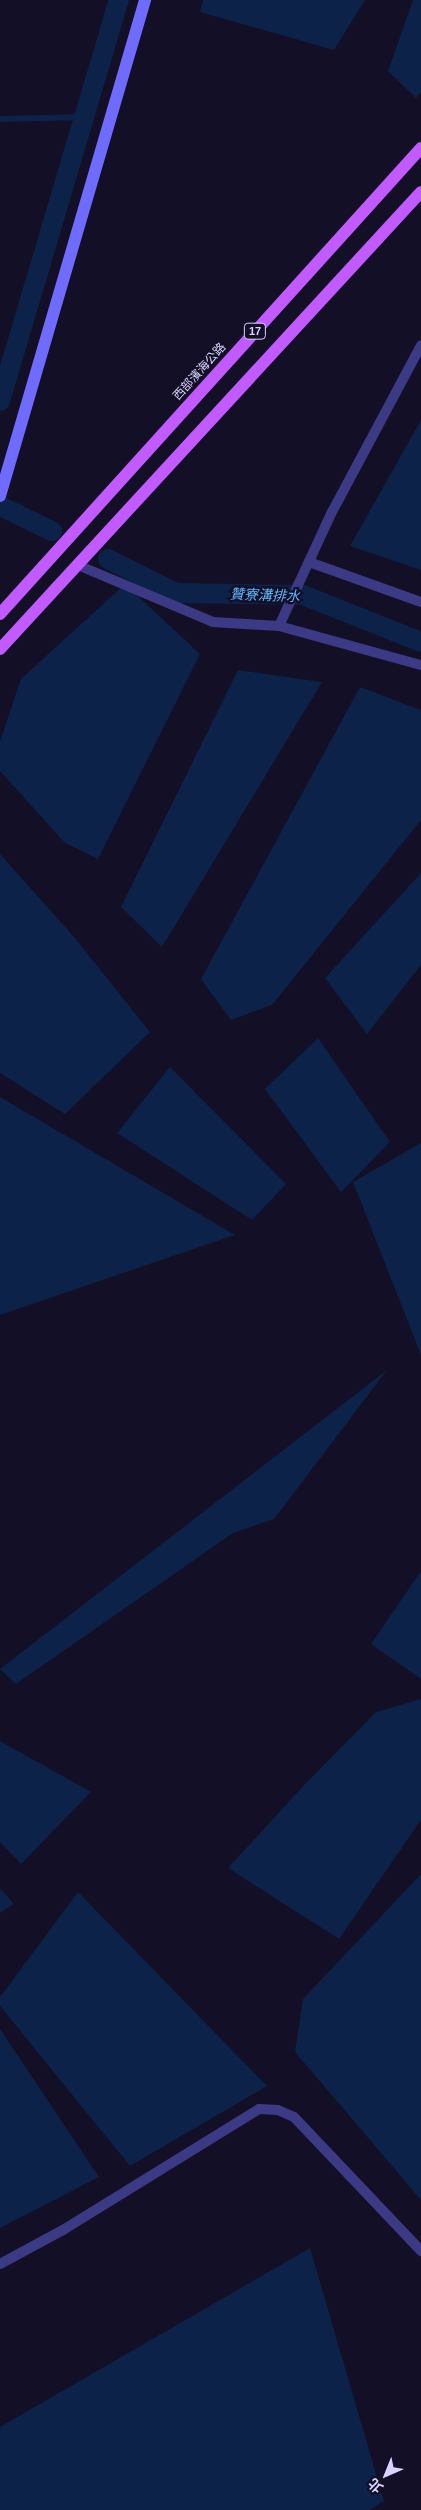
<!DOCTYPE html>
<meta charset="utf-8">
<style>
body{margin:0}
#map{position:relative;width:421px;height:2510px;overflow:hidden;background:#130f26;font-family:Arial,"Noto Sans TC",sans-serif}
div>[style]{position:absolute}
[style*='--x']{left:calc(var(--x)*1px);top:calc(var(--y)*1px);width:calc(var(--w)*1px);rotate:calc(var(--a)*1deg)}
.water>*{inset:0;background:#0c2248}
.stream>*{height:5.5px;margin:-2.75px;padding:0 2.75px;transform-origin:2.75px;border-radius:2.75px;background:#0c2248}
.canal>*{height:20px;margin:-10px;padding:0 10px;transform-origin:10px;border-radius:10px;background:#0c2248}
.lane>*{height:10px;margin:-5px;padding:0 5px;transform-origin:5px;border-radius:5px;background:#3d3a85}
.secondary>*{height:12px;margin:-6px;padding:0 6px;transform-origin:6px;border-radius:6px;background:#6f6bff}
.primary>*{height:12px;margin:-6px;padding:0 6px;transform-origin:6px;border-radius:6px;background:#c25bff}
span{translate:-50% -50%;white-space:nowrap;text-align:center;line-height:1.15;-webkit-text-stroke:4.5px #130f26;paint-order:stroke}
.shield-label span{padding:1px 4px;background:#130f26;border:1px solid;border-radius:4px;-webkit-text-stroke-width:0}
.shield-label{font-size:11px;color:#d9d4ff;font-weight:700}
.street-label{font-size:12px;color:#d9d4ff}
.water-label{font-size:14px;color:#62b6ff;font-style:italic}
.north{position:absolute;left:361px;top:2450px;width:50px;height:50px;-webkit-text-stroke:4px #130f26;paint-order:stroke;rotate:224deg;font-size:14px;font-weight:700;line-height:20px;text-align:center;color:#d9d4ff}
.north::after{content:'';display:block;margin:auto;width:18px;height:22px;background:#d9d4ff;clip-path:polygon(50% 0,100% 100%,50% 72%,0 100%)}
</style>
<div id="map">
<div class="water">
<div style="clip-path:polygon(203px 0,365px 0,334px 50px,200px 12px)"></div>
<div style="clip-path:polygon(413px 0,421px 0,421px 92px,416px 98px,388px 71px)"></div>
<div style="clip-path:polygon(421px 420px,421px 570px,350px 546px)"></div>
<div style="clip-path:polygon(125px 584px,200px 654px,98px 859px,65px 843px,0 771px,0 742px,21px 679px)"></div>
<div style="clip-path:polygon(238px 670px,322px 682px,162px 947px,121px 907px)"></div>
<div style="clip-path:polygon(360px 687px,421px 710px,421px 820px,272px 1005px,231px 1020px,201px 979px)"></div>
<div style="clip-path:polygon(0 854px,75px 938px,150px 1032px,65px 1114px,0 1073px)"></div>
<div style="clip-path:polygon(421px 873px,421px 965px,367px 1034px,325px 978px)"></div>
<div style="clip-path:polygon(318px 1038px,390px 1142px,341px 1192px,265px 1089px)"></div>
<div style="clip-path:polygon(170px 1067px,286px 1184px,252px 1220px,117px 1133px)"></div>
<div style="clip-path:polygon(0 1097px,235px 1235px,0 1315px)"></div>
<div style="clip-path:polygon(421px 1143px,421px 1355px,353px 1182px)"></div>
<div style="clip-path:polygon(387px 1370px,274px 1519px,233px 1533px,16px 1684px,0 1669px)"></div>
<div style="clip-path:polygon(421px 1571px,421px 1679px,371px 1644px)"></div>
<div style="clip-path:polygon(421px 1699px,421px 1820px,339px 1939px,228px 1868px,305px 1784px,376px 1712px)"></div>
<div style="clip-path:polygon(0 1741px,91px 1792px,21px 1864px,0 1842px)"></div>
<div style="clip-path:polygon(421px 1874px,421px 2200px,295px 2052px,303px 1999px)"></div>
<div style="clip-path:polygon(0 1888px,14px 1904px,0 1913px)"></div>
<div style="clip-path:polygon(78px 1892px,267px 2086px,130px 2166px,0 2006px,0 1997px)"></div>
<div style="clip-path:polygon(0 2029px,99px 2177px,0 2228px)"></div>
<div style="clip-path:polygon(310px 2248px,384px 2501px,370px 2510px,0 2510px,0 2427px)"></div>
</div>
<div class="stream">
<div style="--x:0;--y:119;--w:84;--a:-1.4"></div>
</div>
<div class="canal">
<div style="--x:0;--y:401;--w:418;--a:-73.5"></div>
<div style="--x:0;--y:506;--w:58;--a:25.7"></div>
<div style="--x:108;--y:559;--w:76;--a:26.6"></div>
<div style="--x:176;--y:593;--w:127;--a:0.9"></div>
<div style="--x:303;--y:595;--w:127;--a:21.7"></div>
</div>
<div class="lane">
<div style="--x:309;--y:562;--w:119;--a:19.7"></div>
<div style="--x:80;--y:566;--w:144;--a:22.8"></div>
<div style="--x:213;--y:622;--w:66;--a:3.5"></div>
<div style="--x:279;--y:626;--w:147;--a:15.4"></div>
<div style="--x:279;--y:626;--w:126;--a:-65.1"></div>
<div style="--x:332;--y:512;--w:189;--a:-61.9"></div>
<div style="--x:0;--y:2264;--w:72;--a:-28.4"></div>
<div style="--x:63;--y:2230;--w:230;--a:-31.7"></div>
<div style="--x:259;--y:2109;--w:19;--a:3"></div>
<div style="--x:278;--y:2110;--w:17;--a:24"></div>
<div style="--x:294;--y:2117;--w:185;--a:46.5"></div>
</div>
<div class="secondary">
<div style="--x:0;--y:496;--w:517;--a:-73.7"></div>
</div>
<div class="primary">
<div style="--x:0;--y:614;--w:628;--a:-47.9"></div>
<div style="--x:0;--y:649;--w:621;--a:-47.35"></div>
</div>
<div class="shield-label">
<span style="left:255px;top:331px">17</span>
</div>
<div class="street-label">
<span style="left:200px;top:372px;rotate:-48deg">西部濱海公路</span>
</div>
<div class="water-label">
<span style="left:265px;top:595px;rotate:2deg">贊寮溝排水</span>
</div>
<div class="north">北</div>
</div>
